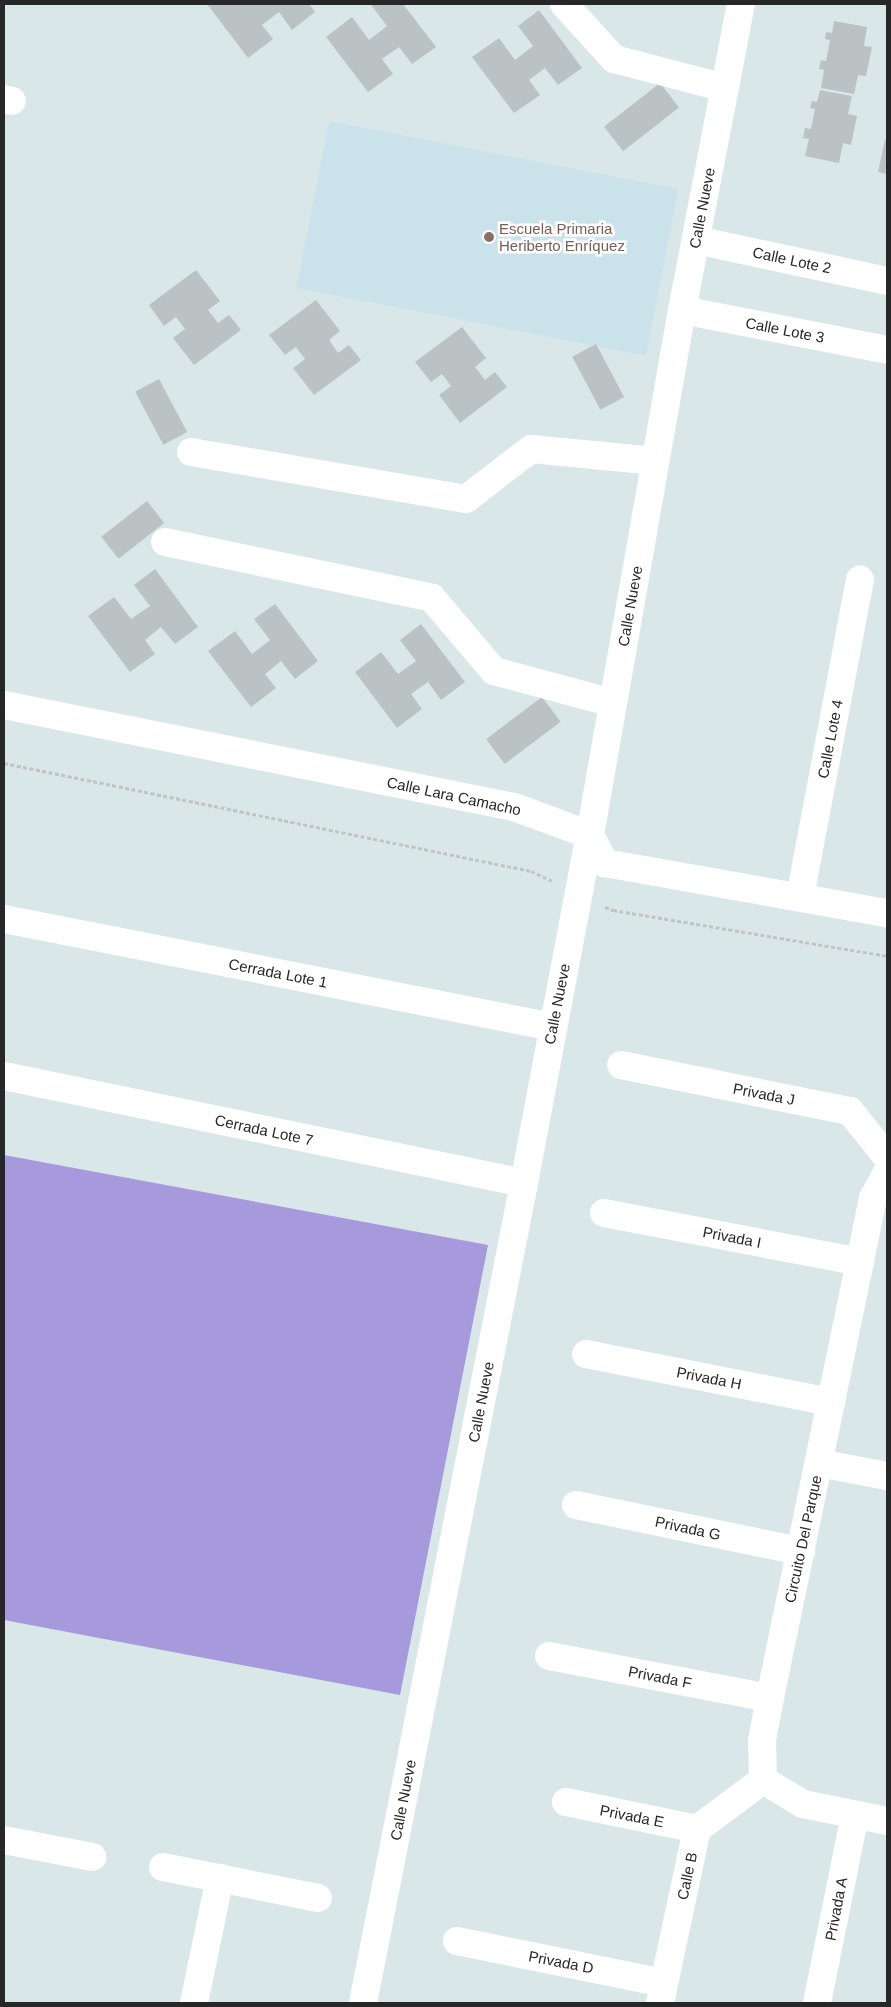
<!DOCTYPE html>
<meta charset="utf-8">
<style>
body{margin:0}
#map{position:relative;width:891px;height:2007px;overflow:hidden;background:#dae7e9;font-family:Arial,sans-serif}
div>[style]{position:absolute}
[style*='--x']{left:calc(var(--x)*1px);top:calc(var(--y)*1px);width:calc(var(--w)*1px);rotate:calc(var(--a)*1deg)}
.education>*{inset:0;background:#cae3ea;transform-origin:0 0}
.green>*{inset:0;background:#a79adc}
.building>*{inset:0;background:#bac2c4;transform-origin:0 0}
.path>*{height:3px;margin-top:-1.5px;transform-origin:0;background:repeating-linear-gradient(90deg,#c3c3c3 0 4px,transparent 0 6.5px)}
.street>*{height:28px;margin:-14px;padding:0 14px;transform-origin:14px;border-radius:14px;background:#fff}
.secondary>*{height:28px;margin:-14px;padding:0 14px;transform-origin:14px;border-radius:14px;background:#fff}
.dots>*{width:14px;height:14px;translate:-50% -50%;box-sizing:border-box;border:2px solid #fff;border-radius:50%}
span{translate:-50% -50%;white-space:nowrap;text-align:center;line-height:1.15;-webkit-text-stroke:5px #fff;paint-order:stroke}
.street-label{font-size:15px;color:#272727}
.education-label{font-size:15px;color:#785e54}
.left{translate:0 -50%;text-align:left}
.frame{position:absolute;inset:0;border:5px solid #272727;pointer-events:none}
</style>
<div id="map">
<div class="education">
<div style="left:329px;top:121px;width:356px;height:170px;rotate:11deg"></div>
</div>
<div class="green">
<div style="clip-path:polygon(4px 1155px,488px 1245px,400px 1695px,4px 1620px)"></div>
</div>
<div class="building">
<div style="clip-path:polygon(207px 4px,309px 4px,315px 12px,292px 30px,279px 12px,262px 25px,273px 39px,248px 58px)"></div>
<div style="clip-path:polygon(373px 4px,403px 4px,436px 47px,412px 64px,399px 47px,382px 59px,393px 74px,368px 92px,326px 37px,352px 17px,369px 40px,387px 26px,371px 5px)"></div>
<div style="clip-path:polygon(539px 10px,582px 68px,558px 85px,545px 68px,529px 80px,540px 95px,514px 113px,472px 57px,499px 38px,515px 60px,533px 46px,518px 26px)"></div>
<div style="clip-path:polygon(834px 21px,867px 27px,864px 46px,872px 47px,866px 76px,858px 75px,854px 94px,821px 88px,824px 70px,819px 69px,821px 60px,826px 61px,830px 40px,825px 39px,826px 32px,832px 33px)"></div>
<div style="left:660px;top:83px;width:31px;height:71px;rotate:52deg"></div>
<div style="clip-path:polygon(820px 90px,852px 96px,848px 114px,857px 116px,851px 145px,843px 143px,839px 163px,805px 156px,809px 139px,803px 138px,805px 128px,811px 129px,815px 109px,810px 108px,812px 101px,817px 102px)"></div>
<div style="clip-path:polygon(885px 140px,887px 141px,887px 174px,878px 172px)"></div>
<div style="clip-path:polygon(196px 270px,220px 301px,208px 310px,218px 323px,229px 315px,241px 330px,194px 365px,173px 338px,185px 329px,176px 317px,164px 326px,149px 305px)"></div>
<div style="clip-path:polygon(316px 300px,340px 331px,329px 340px,338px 353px,349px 345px,361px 360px,314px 395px,293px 368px,305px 359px,296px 347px,285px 355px,269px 335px)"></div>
<div style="clip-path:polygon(462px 327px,486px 358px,475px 367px,485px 380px,495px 372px,507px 387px,460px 423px,439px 395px,451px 386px,442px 374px,431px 382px,415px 362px)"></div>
<div style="left:596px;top:344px;width:60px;height:27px;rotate:62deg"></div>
<div style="left:159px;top:379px;width:60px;height:27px;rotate:62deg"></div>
<div style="left:147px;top:501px;width:28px;height:58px;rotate:52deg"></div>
<div style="clip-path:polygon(155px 569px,198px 627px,175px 644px,161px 627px,145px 640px,155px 654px,130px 672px,88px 616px,114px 597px,131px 619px,150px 606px,134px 585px)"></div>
<div style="clip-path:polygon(275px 604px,318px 661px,295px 679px,281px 661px,265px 674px,276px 688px,251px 707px,208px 651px,235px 631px,252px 654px,270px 640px,254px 619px)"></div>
<div style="clip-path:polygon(421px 624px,465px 682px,441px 700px,428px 682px,411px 694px,422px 709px,397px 728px,355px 672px,381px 652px,398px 674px,416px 661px,400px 640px)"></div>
<div style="left:542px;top:697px;width:31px;height:70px;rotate:53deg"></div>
</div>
<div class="path">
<div style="--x:4;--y:763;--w:538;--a:11.58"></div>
<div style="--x:531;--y:871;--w:23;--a:25"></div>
<div style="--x:605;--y:907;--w:9;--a:21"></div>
<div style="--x:613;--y:910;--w:278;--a:9.5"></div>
</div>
<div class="street">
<div style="--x:564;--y:4;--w:74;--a:47.7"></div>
<div style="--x:614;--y:59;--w:115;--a:14.6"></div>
<div style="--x:4;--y:99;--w:8;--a:14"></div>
<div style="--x:696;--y:240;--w:195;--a:12.1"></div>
<div style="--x:682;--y:310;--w:209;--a:11"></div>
<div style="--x:191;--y:452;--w:279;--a:9.7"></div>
<div style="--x:466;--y:499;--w:82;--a:-37.6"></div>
<div style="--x:531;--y:449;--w:125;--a:5.5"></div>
<div style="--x:165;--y:542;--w:273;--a:11.8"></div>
<div style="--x:432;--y:598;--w:96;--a:49.7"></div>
<div style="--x:494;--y:671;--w:123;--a:15.1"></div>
<div style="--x:800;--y:897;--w:323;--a:-79.3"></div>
<div style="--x:4;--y:919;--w:560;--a:11.13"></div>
<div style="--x:621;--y:1065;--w:234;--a:11.4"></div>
<div style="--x:850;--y:1111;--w:59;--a:51.2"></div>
<div style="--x:4;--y:1076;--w:531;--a:11.63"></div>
<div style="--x:604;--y:1213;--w:261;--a:10.8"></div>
<div style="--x:586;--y:1354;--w:250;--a:11.1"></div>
<div style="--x:819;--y:1463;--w:69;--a:10.8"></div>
<div style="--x:576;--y:1505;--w:230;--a:11.6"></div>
<div style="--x:549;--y:1656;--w:225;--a:10.8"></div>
<div style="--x:763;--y:1780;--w:40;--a:-91.4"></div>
<div style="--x:762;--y:1740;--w:43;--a:-79.2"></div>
<div style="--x:770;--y:1698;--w:510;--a:-78.36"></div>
<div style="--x:873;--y:1198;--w:29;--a:-61"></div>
<div style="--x:763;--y:1780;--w:47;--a:31"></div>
<div style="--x:803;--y:1804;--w:86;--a:11.4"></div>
<div style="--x:566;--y:1802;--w:134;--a:11.6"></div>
<div style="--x:4;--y:1840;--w:90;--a:10.9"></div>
<div style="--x:163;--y:1867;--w:158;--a:11.3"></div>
<div style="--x:457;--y:1941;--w:211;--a:11.5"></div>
<div style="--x:194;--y:2003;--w:128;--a:-78.3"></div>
<div style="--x:363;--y:2003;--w:836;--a:-78.89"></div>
<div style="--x:524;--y:1183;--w:354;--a:-79.3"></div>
<div style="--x:590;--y:835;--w:533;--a:-80.06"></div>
<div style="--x:682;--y:310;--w:312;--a:-79.1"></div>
<div style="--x:660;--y:2003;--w:178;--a:-78"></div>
<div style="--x:697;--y:1829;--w:82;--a:-36.6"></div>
<div style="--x:817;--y:2003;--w:192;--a:-78.6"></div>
</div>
<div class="secondary">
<div style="--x:4;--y:705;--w:520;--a:11.31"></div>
<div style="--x:514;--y:807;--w:81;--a:20.2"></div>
<div style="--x:590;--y:835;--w:32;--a:62"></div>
<div style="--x:605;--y:863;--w:286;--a:10.1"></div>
</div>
<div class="dots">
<div style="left:489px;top:237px;background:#8d6e63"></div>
</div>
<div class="street-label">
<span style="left:702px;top:208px;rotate:-79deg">Calle Nueve</span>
<span style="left:792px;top:260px;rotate:12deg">Calle Lote 2</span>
<span style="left:785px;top:330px;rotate:11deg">Calle Lote 3</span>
<span style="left:630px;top:606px;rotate:-80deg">Calle Nueve</span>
<span style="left:830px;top:739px;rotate:-79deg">Calle Lote 4</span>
<span style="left:454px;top:796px;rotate:12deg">Calle Lara Camacho</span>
<span style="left:278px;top:973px;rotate:11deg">Cerrada Lote 1</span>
<span style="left:557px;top:1004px;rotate:-79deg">Calle Nueve</span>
<span style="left:764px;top:1094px;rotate:11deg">Privada J</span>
<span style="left:264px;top:1130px;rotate:12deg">Cerrada Lote 7</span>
<span style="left:732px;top:1237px;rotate:11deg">Privada I</span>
<span style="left:709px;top:1378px;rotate:11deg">Privada H</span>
<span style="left:481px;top:1402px;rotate:-79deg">Calle Nueve</span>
<span style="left:688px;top:1528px;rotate:12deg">Privada G</span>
<span style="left:803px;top:1539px;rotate:-78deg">Circuito Del Parque</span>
<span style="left:660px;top:1677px;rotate:11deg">Privada F</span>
<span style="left:403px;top:1800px;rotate:-79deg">Calle Nueve</span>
<span style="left:632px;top:1816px;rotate:11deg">Privada E</span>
<span style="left:687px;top:1876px;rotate:-78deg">Calle B</span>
<span style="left:836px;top:1909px;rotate:-79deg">Privada A</span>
<span style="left:561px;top:1962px;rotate:11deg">Privada D</span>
</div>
<div class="education-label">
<span class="left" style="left:499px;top:237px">Escuela Primaria<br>Heriberto Enríquez</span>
</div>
<div class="frame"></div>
</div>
